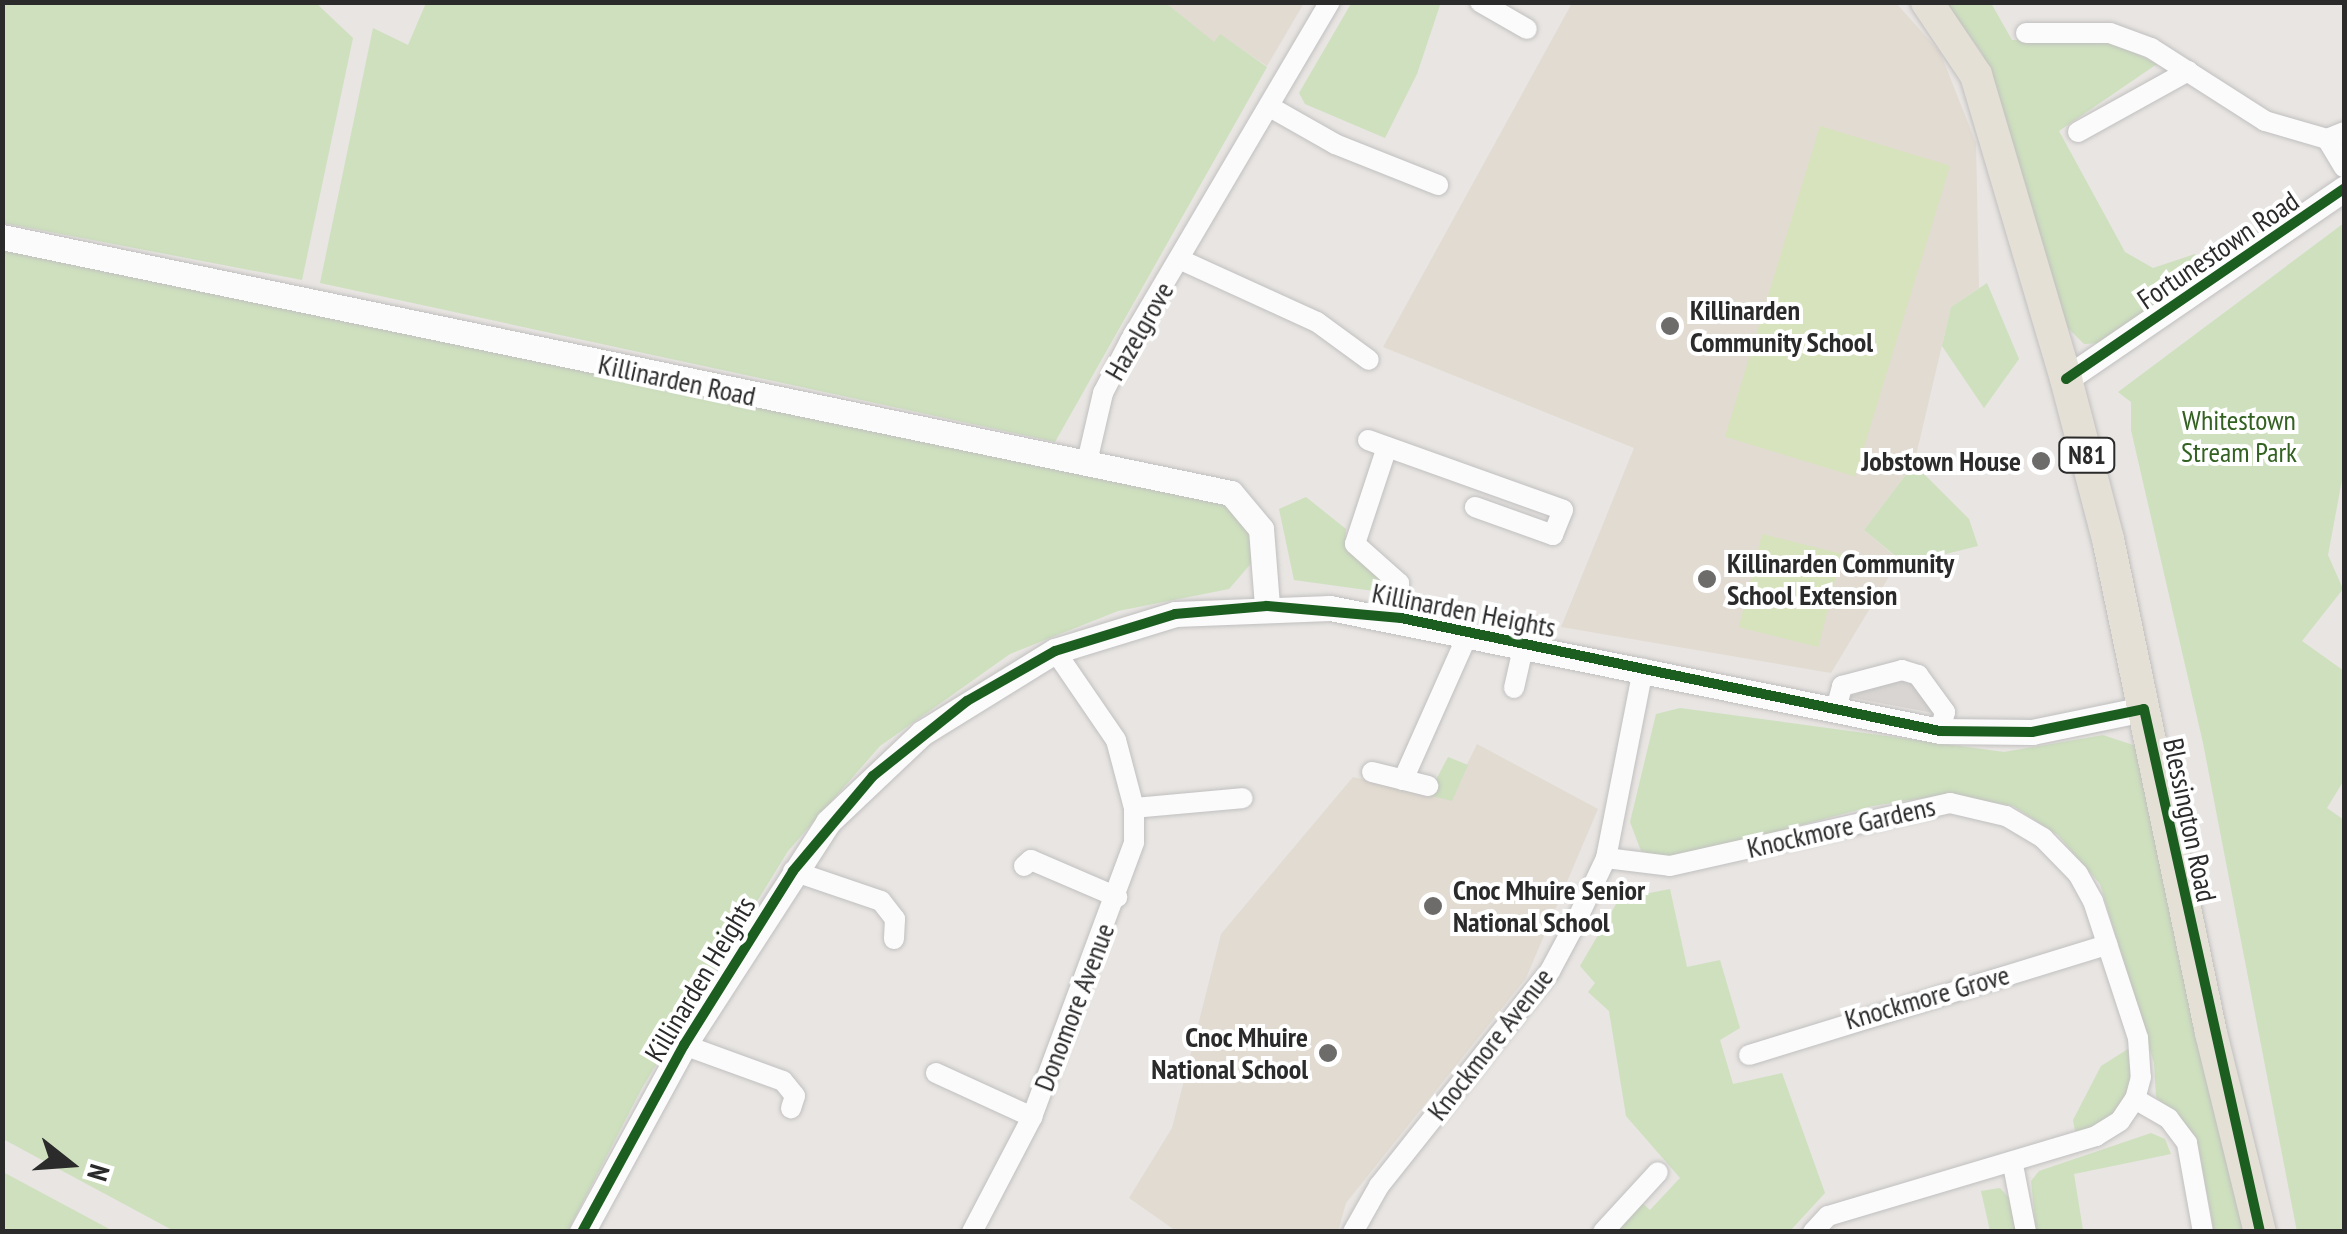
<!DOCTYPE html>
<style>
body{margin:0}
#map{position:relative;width:2347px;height:1234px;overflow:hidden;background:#e8e5e2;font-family:"PT Sans Narrow",sans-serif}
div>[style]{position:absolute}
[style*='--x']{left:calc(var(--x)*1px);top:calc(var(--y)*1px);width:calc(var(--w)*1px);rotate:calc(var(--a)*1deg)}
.education>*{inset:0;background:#e2dbd1}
.green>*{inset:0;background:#cee0be}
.pitch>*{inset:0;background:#d7e3bd;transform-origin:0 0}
.plaza>*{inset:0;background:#d8d5d2}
.roads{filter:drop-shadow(0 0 2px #c1c0c0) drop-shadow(0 0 2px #c1c0c0)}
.minor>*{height:20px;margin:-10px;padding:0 10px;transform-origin:10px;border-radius:10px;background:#fcfbfb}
.tertiary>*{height:25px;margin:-12.5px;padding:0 12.5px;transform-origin:12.5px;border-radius:12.5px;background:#fcfbfb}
.primary>*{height:32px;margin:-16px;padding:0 16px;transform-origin:16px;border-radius:16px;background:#e5e0d6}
.cycleway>*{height:10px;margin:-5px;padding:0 5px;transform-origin:5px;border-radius:5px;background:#1b5e20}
.dots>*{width:28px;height:28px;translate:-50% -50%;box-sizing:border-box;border:5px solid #fff;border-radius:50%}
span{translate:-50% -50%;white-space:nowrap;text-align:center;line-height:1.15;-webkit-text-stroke:8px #fff;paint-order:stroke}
.shield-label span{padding:2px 8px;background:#fff;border:2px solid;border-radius:8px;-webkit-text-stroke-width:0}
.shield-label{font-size:25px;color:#2b2b2b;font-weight:700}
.street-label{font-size:28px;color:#2b2b2b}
.poi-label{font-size:28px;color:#2b2b2b;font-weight:700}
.left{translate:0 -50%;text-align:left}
.right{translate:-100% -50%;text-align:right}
.park-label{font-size:28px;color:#336122}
.frame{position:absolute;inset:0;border:5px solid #2b2b2b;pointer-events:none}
.north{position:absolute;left:20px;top:1114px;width:100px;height:100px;-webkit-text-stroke:8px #fff;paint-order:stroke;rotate:107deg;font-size:28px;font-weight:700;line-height:40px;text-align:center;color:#2b2b2b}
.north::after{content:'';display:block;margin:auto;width:35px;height:45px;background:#2b2b2b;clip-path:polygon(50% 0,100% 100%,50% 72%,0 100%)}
</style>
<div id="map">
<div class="education">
<div style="clip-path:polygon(1166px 3px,1304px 3px,1267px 66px,1220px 35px,1214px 43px)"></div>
<div style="clip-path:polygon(1572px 3px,1896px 3px,1940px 52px,1976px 143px,1979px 288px,1951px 307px,1914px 464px,1864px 530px,1899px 560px,1831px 673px,1561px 627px,1634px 448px,1383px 347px)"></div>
<div style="clip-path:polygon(1477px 744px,1598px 809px,1526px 978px,1346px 1203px,1338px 1231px,1176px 1231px,1129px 1198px,1172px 1128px,1221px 934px,1353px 777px,1450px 799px)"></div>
</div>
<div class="green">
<div style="clip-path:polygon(1352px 2px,1440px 5px,1417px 74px,1385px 138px,1305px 104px,1299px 93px)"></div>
<div style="clip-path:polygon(2px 3px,316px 3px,353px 38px,302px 280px,3px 223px)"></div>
<div style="clip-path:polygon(426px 3px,1166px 3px,1214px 42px,1220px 34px,1267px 67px,1055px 442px,320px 283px,373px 28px,408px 45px)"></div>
<div style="clip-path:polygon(1946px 3px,1991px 3px,2012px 40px,2108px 39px,2157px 64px,2059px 131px,2125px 252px,2153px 268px,2195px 254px,2200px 274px,2100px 343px,2084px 344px,2067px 327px,1982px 53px)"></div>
<div style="clip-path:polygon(2344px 223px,2344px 469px,2328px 555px,2343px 589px,2302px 641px,2344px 671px,2344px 780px,2327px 808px,2344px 820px,2344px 1231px,2297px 1232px,2203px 743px,2131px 430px,2131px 402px,2118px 392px)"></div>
<div style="clip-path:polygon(2px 250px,1225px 501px,1247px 519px,1254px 560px,1229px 589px,1118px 611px,1010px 654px,880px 746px,788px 851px,642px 1088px,568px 1231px,174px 1231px,3px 1139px)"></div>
<div style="clip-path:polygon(1987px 283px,2019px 359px,1984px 408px,1942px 346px,1951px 307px)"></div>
<div style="clip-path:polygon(1914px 464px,1969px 519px,1978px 546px,1905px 564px,1864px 530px)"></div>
<div style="clip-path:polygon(1306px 497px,1346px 529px,1345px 548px,1388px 585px,1381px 592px,1294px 580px,1279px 509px)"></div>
<div style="clip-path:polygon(1680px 708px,2004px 752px,2103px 735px,2139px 747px,2249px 1231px,2214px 1231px,2197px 1139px,2156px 1097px,2154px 1063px,2100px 884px,2058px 835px,2013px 806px,1949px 794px,1873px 806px,1669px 860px,1641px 851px,1630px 822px,1656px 714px)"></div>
<div style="clip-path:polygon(1448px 757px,1468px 765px,1452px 801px,1428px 795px)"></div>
<div style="clip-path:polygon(1670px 889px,1687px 967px,1720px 960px,1740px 1028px,1720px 1040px,1733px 1084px,1782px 1073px,1825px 1193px,1790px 1231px,1616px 1231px,1642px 1203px,1650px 1210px,1680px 1178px,1626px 1116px,1609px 1011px,1588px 992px,1595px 983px,1580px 966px,1619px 899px)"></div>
<div style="clip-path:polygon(2128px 1049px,2131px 1080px,2123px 1104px,2107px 1122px,2076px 1136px,2073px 1120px,2101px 1066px)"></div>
<div style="clip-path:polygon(2151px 1133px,2165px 1139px,2171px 1154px,2074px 1174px,2083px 1230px,2036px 1231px,2031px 1181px,2039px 1171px)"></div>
<div style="clip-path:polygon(3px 1172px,113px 1231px,3px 1231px)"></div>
<div style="clip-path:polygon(2000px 1188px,2011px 1200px,2017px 1231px,1990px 1231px,1981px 1191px)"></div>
</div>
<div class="pitch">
<div style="left:1820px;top:126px;width:136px;height:325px;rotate:17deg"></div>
<div style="left:1762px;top:534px;width:82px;height:96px;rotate:14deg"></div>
</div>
<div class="plaza">
<div style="clip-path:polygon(1902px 675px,1916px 681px,1939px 714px,1848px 697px)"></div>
</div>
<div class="roads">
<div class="minor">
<div style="--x:1480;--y:2;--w:54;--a:29.9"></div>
<div style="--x:2026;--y:33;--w:84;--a:0"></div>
<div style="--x:2110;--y:33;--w:44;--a:20.1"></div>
<div style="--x:2151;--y:48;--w:135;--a:32.6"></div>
<div style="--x:2265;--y:121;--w:65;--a:16.2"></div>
<div style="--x:2327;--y:139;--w:18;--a:-22"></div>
<div style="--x:1270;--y:107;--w:75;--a:29.6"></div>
<div style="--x:1335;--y:144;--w:111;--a:21.7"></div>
<div style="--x:2078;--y:132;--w:126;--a:-29"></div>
<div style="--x:2327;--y:139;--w:33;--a:59"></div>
<div style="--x:1181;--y:260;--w:149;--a:24.5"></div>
<div style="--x:1317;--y:322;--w:64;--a:36.2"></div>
<div style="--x:1368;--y:440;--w:207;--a:19.7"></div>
<div style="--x:1563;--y:510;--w:27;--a:112"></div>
<div style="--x:1553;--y:535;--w:83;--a:-160.3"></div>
<div style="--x:1387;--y:447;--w:102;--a:108.3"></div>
<div style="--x:1355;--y:544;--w:59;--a:41.6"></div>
<div style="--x:1399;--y:583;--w:35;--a:87"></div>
<div style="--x:1087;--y:462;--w:71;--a:-76.9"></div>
<div style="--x:1103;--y:393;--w:59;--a:-62.6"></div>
<div style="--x:1130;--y:341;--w:394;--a:-59.5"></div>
<div style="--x:1514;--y:688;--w:45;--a:-77.2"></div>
<div style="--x:1836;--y:709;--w:24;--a:-75"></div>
<div style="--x:1842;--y:686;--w:62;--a:-14.9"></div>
<div style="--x:1902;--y:670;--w:17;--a:17"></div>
<div style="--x:1918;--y:675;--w:46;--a:53.9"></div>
<div style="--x:1945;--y:712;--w:20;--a:105"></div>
<div style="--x:1372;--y:772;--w:58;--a:14"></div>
<div style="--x:1403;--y:780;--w:162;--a:-66"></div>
<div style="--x:1134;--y:808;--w:109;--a:-5.2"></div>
<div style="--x:1606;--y:858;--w:64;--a:7.1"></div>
<div style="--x:1670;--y:866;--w:287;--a:-12.7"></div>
<div style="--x:1950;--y:803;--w:57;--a:13.1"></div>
<div style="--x:2006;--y:816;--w:43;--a:30.7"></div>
<div style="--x:2043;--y:838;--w:50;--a:45.8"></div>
<div style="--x:2078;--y:874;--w:31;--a:61"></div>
<div style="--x:2093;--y:901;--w:144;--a:71.8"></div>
<div style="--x:2138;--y:1038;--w:39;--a:86"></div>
<div style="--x:2141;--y:1077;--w:23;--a:105"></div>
<div style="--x:2135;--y:1099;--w:39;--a:30"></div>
<div style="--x:2169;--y:1119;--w:30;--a:53"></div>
<div style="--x:2187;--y:1143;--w:90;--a:79.8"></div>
<div style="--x:1024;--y:866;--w:9;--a:-41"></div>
<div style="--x:1031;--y:860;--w:94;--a:23.3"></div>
<div style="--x:793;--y:871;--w:93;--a:18.8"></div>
<div style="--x:881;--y:901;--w:23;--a:52"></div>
<div style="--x:895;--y:919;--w:20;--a:93"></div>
<div style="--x:684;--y:1045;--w:105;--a:20"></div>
<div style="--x:783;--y:1081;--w:19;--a:51"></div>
<div style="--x:795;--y:1096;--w:13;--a:108"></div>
<div style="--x:1749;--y:1055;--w:375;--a:-17.1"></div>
<div style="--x:936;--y:1073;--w:106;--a:24.6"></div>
<div style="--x:2013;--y:1165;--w:68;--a:79"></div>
<div style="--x:972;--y:1232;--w:130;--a:-62.4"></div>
<div style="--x:1032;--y:1117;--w:293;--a:-69.6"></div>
<div style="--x:1134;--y:842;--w:34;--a:-90"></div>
<div style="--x:1134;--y:808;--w:70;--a:-104.8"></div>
<div style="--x:1116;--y:740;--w:108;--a:-124.4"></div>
<div style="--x:1353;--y:1232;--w:53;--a:-60.5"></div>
<div style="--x:1379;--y:1186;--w:275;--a:-51.5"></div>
<div style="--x:1550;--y:971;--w:47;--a:-61.8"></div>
<div style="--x:1572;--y:930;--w:80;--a:-64.7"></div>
<div style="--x:1606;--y:858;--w:193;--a:-78.9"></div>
<div style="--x:1603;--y:1232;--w:81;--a:-47.5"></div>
<div style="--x:1813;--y:1232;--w:22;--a:-47"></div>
<div style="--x:1828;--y:1216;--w:280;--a:-16.6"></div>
<div style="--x:2096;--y:1136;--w:28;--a:-32"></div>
<div style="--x:2120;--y:1121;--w:27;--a:-56"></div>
</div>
<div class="tertiary">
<div style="--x:2;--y:237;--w:1255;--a:11.77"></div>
<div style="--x:1231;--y:493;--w:47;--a:50.2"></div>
<div style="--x:1261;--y:529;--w:77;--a:85.5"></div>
<div style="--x:2066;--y:379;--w:337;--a:-34.4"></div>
<div style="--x:582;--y:1232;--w:213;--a:-61.4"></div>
<div style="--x:684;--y:1045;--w:265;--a:-57.1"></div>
<div style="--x:828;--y:822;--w:129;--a:-43.4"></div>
<div style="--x:922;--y:733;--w:156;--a:-31.7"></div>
<div style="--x:1055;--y:651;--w:126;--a:-17.1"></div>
<div style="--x:1175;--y:614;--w:155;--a:-2.2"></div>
<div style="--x:1330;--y:608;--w:622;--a:11.4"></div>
<div style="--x:1940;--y:731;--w:92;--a:0.6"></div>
<div style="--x:2032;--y:732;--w:114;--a:-11.6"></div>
</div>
<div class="primary">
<div style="--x:1927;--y:2;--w:88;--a:56.1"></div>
<div style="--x:1976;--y:75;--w:317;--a:73.5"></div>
<div style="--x:2066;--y:379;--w:165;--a:75.3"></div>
<div style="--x:2108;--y:539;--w:505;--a:78.22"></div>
<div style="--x:2211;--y:1033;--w:205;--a:76.2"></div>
</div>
</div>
<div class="cycleway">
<div style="--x:2066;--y:379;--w:337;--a:-34.4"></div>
<div style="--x:582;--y:1232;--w:213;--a:-61.4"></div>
<div style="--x:684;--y:1045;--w:205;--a:-57.9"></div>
<div style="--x:793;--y:871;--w:124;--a:-49.9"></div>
<div style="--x:873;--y:776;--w:120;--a:-38.6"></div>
<div style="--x:967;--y:701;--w:101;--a:-29.6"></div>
<div style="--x:1055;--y:651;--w:126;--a:-17.1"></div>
<div style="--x:1175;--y:614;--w:92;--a:-5"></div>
<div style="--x:1267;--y:606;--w:135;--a:5.1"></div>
<div style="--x:1401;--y:618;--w:551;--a:11.84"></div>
<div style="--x:1940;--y:731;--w:92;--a:0.6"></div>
<div style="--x:2032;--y:732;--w:114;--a:-11.6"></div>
<div style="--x:2144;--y:709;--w:536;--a:77.49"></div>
</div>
<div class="dots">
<div style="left:1670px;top:326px;background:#6d6c6b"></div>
<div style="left:2041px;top:461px;background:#6d6c6b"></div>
<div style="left:1707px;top:579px;background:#6d6c6b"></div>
<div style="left:1433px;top:906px;background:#6d6c6b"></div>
<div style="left:1328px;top:1053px;background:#6d6c6b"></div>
</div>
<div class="shield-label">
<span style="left:2087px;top:455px">N81</span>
</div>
<div class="street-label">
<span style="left:2218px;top:250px;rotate:-34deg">Fortunestown Road</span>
<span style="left:1139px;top:331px;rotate:-60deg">Hazelgrove</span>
<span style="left:677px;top:380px;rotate:12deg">Killinarden Road</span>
<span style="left:1464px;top:610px;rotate:11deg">Killinarden Heights</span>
<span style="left:2190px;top:820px;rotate:78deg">Blessington Road</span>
<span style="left:1841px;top:827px;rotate:-13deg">Knockmore Gardens</span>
<span style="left:700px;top:979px;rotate:-59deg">Killinarden Heights</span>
<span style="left:1927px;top:997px;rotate:-16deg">Knockmore Grove</span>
<span style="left:1074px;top:1007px;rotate:-69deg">Donomore Avenue</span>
<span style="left:1490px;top:1044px;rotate:-52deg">Knockmore Avenue</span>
</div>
<div class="poi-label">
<span class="left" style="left:1690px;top:326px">Killinarden<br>Community School</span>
<span class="right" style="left:2021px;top:461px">Jobstown House</span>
<span class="left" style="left:1727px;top:579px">Killinarden Community<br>School Extension</span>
<span class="left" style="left:1453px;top:906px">Cnoc Mhuire Senior<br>National School</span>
<span class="right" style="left:1308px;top:1053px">Cnoc Mhuire<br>National School</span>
</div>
<div class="park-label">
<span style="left:2239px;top:436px">Whitestown<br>Stream Park</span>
</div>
<div class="frame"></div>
<div class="north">N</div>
</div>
